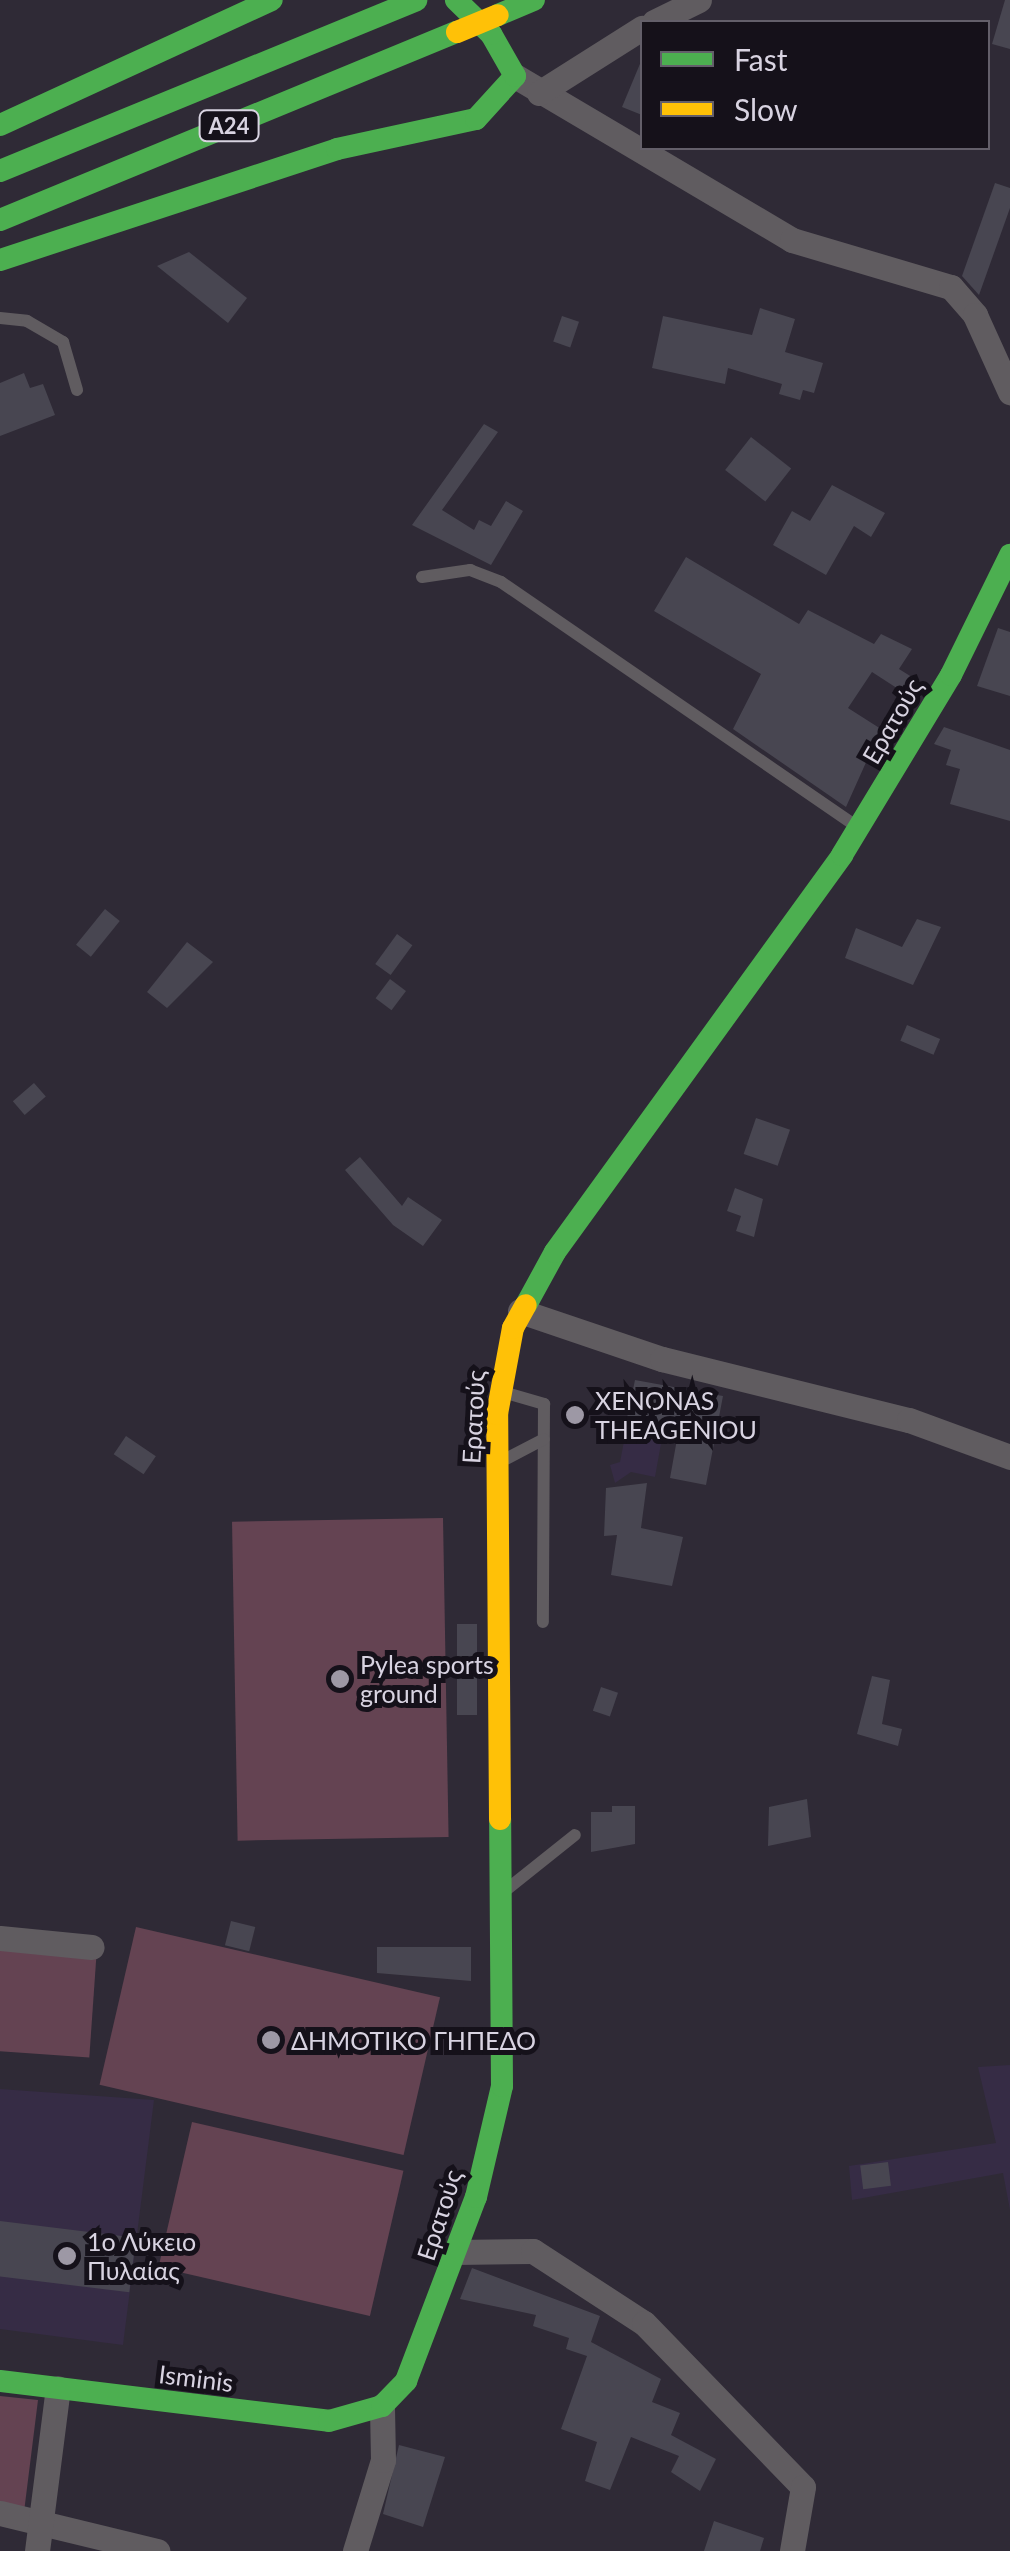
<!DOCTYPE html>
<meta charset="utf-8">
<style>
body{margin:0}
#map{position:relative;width:1010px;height:2551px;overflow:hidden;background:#2f2a36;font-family:Lato,sans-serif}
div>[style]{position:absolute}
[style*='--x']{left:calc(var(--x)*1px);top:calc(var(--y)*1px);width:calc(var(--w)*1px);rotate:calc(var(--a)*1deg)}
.built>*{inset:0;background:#362c45}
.green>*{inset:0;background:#644352;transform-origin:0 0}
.building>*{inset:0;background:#484651;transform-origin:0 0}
.lane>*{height:12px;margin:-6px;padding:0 6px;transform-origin:6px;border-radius:6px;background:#605c60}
.street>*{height:25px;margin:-12.5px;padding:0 12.5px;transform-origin:12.5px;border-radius:12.5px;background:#605c60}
.fast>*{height:22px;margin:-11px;padding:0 11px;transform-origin:11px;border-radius:11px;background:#4caf50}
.slow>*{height:22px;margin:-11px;padding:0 11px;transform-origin:11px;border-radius:11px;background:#ffc107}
.slow-bridge>*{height:22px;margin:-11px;padding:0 11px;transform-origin:11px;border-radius:11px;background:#ffc107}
.dots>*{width:28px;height:28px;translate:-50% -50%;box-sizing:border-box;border:5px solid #15111a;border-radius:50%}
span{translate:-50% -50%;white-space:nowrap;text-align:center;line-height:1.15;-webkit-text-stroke:10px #15111a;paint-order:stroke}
.shield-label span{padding:2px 8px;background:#15111a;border:2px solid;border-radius:8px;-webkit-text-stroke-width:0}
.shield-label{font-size:22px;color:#d8d3e1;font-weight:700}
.street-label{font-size:25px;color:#d8d3e1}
.poi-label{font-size:25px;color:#d8d3e1}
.left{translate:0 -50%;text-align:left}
.legend{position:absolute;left:640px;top:20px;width:350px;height:130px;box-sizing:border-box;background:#15111a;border:2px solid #635f6a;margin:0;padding:12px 18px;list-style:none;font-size:30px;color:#d8d3e1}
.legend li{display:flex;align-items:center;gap:20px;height:50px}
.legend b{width:50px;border:2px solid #635f6a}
</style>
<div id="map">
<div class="built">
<div style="clip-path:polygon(626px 1431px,662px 1438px,655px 1477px,631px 1472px,615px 1483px,610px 1465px,620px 1462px)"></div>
<div style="clip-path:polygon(1010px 2065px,1010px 2210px,1003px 2173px,852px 2200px,849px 2166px,996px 2143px,978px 2067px)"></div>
<div style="clip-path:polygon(0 2089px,154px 2100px,123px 2345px,0 2329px)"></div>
</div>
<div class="green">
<div style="left:443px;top:1518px;width:319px;height:211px;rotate:89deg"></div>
<div style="left:136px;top:1927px;width:312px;height:162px;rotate:13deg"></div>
<div style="left:0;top:1944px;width:97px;height:107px;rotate:4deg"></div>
<div style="left:192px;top:2122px;width:217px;height:149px;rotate:13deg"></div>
<div style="clip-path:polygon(0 2396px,38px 2400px,24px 2512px,0 2506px)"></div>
</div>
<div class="building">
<div style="clip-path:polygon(1005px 0,1010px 0,1010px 49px,992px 44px)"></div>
<div style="clip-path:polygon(642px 59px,642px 115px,622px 107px)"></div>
<div style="clip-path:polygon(995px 183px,1010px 188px,1010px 208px,979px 295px,962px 276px)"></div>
<div style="clip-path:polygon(189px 252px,247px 298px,228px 323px,157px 266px)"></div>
<div style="clip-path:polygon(760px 308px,795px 319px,785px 352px,823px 363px,814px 393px,803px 390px,800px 400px,779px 394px,782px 384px,728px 368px,725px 384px,652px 368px,663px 316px,752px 335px)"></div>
<div style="left:562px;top:316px;width:18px;height:27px;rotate:19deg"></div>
<div style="clip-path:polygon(24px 373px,30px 388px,43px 384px,55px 415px,0 436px,0 383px)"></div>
<div style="clip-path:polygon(484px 424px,498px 432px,442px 510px,474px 530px,479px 520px,491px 526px,506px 501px,523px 511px,491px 565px,412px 525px)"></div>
<div style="left:751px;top:437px;width:51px;height:42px;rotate:38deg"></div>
<div style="clip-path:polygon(832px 485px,885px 513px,871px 537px,854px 526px,826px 575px,773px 545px,792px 511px,810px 521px)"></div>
<div style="clip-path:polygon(686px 557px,799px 624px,808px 610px,874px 644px,881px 634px,912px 649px,899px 669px,915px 679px,906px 694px,872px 672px,848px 708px,881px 729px,846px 807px,733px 729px,761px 674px,654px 611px)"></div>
<div style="clip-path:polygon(998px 628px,1010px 632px,1010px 696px,977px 686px)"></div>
<div style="clip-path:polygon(944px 727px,1010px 750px,1010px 821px,950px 804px,960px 769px,946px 765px,951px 750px,934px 744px)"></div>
<div style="left:105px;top:909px;width:19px;height:46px;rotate:39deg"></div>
<div style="clip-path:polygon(917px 919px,941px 927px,913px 985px,845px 958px,856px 928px,902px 947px)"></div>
<div style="left:397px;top:934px;width:19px;height:37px;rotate:36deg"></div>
<div style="clip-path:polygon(187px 942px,213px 962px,167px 1008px,147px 992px)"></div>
<div style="left:390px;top:979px;width:20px;height:24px;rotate:37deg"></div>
<div style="left:907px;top:1025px;width:36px;height:17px;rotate:23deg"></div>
<div style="left:34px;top:1083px;width:18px;height:28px;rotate:49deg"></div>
<div style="left:756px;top:1118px;width:36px;height:38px;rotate:19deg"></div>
<div style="clip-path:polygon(360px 1157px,402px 1206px,408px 1197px,442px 1220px,423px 1246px,393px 1225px,345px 1170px)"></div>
<div style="clip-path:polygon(735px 1188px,763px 1199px,754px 1237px,736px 1231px,741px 1216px,727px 1211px)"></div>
<div style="clip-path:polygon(635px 1380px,723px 1396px,706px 1485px,670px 1478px,679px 1428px,627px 1418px)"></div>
<div style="left:126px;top:1436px;width:36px;height:22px;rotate:34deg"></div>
<div style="clip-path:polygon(647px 1483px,641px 1528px,683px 1537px,672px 1586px,611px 1575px,617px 1535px,604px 1536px,606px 1488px)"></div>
<div style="left:457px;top:1624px;width:20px;height:91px"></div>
<div style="clip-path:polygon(872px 1676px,890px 1680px,882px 1724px,902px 1729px,898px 1746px,857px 1734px)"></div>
<div style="left:601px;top:1687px;width:18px;height:25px;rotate:19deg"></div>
<div style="clip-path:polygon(807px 1799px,811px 1837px,768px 1846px,769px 1807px)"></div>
<div style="clip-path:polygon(612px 1806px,635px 1806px,635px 1844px,591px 1852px,591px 1812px,612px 1812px)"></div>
<div style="left:231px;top:1921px;width:25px;height:25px;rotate:14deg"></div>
<div style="clip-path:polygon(377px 1947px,471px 1947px,471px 1981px,377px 1973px)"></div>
<div style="left:888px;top:2162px;width:24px;height:28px;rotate:83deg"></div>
<div style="left:0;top:2221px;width:137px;height:55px;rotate:7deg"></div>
<div style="clip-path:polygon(472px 2268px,600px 2316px,591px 2342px,661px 2379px,652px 2402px,680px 2413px,671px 2435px,716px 2459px,700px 2491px,671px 2472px,679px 2456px,631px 2437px,610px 2490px,585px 2481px,597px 2442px,561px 2429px,587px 2356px,566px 2349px,569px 2338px,533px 2326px,536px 2315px,460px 2299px)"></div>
<div style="clip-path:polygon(399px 2445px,445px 2457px,423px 2527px,383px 2514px)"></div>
<div style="clip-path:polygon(714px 2521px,764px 2538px,760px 2551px,704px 2551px)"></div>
</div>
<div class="lane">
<div style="--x:0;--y:318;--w:27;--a:6"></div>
<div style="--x:27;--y:321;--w:42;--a:30.3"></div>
<div style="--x:63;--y:342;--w:50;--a:73.7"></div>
<div style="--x:422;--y:577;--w:49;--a:-8.3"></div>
<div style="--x:470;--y:570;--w:33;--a:21"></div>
<div style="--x:501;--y:582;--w:433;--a:34.5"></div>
<div style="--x:503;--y:1392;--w:43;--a:16.3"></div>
<div style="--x:544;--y:1404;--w:218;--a:90.3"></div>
<div style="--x:502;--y:1461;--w:47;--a:-27.6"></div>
<div style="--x:506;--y:1890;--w:88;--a:-38.6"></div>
</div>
<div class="street">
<div style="--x:654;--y:22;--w:50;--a:-26.1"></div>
<div style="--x:515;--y:76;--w:322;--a:30.6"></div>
<div style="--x:792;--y:240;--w:166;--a:16.5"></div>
<div style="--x:951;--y:287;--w:37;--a:49"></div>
<div style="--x:975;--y:315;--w:85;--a:65.6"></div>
<div style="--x:539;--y:93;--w:122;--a:-32.3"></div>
<div style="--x:520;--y:1311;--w:150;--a:18.7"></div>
<div style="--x:662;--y:1359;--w:254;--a:13.9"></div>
<div style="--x:909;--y:1420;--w:108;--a:20.1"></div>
<div style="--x:0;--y:1938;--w:92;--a:5.6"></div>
<div style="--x:456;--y:2252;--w:77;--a:-0.7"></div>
<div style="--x:533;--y:2251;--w:132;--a:33"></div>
<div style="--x:644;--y:2323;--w:228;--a:45.9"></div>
<div style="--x:803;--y:2487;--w:65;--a:99.8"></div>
<div style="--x:0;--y:2513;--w:162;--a:13.6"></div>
<div style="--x:37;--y:2551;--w:164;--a:-82.7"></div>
<div style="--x:355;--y:2551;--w:95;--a:-72.9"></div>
<div style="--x:383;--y:2460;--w:54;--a:-91.1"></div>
</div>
<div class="fast">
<div style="--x:498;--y:15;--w:39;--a:-23"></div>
<div style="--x:0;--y:125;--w:299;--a:-24.7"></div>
<div style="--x:0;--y:171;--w:450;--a:-22.3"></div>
<div style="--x:0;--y:220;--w:494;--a:-22.4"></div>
<div style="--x:0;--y:260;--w:355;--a:-18.2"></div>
<div style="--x:337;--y:149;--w:142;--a:-12.2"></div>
<div style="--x:476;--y:119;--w:58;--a:-47.8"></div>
<div style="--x:515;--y:76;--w:48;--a:-119.7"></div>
<div style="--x:491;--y:34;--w:49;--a:-135.8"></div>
<div style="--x:526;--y:1305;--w:60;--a:-61.3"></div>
<div style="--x:555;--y:1252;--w:490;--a:-54.1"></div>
<div style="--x:842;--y:855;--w:210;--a:-58.8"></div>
<div style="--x:951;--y:675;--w:134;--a:-63.8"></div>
<div style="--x:0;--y:2381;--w:331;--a:6.9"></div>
<div style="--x:329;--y:2421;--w:55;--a:-15.8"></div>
<div style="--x:382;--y:2406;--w:35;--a:-46"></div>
<div style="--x:406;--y:2381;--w:197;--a:-69.2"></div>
<div style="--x:476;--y:2197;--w:114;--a:-76.8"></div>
<div style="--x:502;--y:2086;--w:267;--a:-90.4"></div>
</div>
<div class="slow">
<div style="--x:500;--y:1819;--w:405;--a:-90.4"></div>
<div style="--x:497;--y:1414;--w:87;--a:-79.5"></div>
<div style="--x:513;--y:1328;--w:26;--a:-61"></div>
</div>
<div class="slow-bridge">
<div style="--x:457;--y:32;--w:44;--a:-22.5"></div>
</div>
<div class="dots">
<div style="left:575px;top:1415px;background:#9d98a5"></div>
<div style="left:340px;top:1679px;background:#9d98a5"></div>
<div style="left:271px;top:2040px;background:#9d98a5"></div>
<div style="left:67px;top:2256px;background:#9d98a5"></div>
</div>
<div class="shield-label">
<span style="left:229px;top:126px">Α24</span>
</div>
<div class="street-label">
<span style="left:892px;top:721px;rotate:-60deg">Ερατούς</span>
<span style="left:473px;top:1417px;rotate:-87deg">Ερατούς</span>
<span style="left:439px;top:2215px;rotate:-72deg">Ερατούς</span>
<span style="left:196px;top:2378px;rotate:7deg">Isminis</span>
</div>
<div class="poi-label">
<span class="left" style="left:595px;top:1415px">XENONAS<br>THEAGENIOU</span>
<span class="left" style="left:360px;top:1679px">Pylea sports<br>ground</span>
<span class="left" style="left:291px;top:2040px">ΔΗΜΟΤΙΚΟ ΓΗΠΕΔΟ</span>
<span class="left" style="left:87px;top:2256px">1ο Λύκειο<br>Πυλαίας</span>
</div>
<ul class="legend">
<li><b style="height:12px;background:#4caf50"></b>Fast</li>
<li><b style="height:12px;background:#ffc107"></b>Slow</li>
</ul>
</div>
